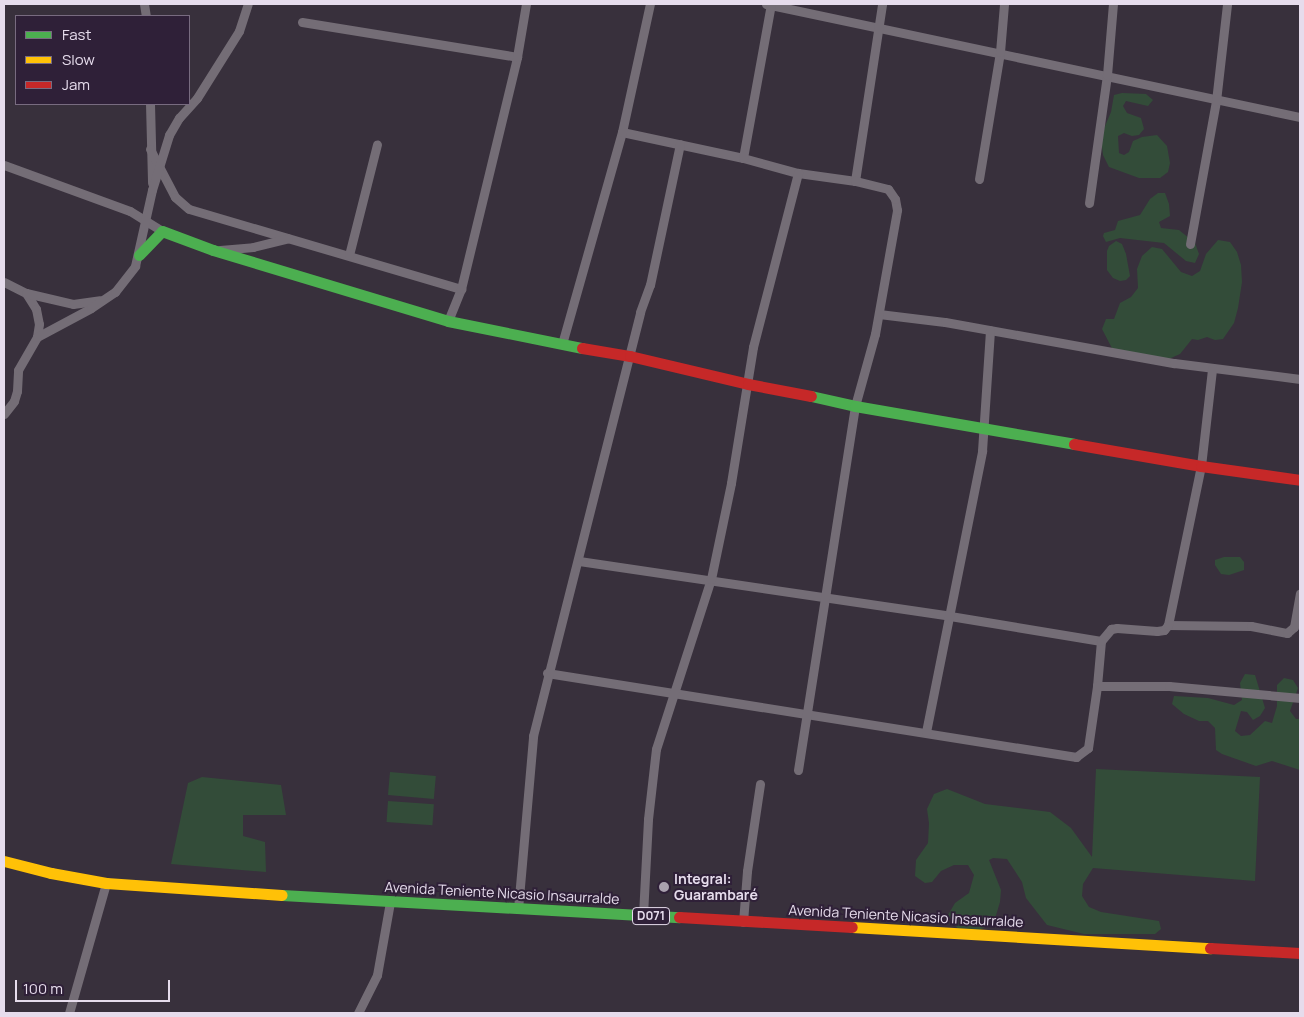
<!DOCTYPE html>
<meta charset="utf-8">
<style>
body{margin:0}
#map{position:relative;width:1304px;height:1017px;overflow:hidden;background:#38303c;font-family:Manrope,sans-serif}
div>[style]{position:absolute}
[style*='--x']{left:calc(var(--x)*1px);top:calc(var(--y)*1px);width:calc(var(--w)*1px);rotate:calc(var(--a)*1deg)}
.green>*{inset:0;background:#334c39;transform-origin:0 0}
.street>*{height:9px;margin:-4.5px;padding:0 4.5px;transform-origin:4.5px;border-radius:4.5px;background:#746d76}
.fast>*{height:11px;margin:-5.5px;padding:0 5.5px;transform-origin:5.5px;border-radius:5.5px;background:#4caf50}
.slow>*{height:11px;margin:-5.5px;padding:0 5.5px;transform-origin:5.5px;border-radius:5.5px;background:#ffc107}
.jam>*{height:11px;margin:-5.5px;padding:0 5.5px;transform-origin:5.5px;border-radius:5.5px;background:#c62828}
.dots>*{width:14px;height:14px;translate:-50% -50%;box-sizing:border-box;border:2px solid #2f2038;border-radius:50%}
span{translate:-50% -50%;white-space:nowrap;text-align:center;line-height:1.15;-webkit-text-stroke:4px #2f2038;paint-order:stroke}
.shield-label span{padding:1px 4px;background:#2f2038;border:1px solid;border-radius:4px;-webkit-text-stroke-width:0}
.shield-label{font-size:12px;color:#e6dcec;font-weight:700}
.poi-label{font-size:14px;color:#e6dcec;font-weight:700}
.left{translate:0 -50%;text-align:left}
.street-label{font-size:14px;color:#e6dcec}
.frame{position:absolute;inset:0;border:5px solid #e6dcec;pointer-events:none}
.legend{position:absolute;left:15px;top:15px;width:175px;height:90px;box-sizing:border-box;background:#2f2038;border:1px solid #786b80;margin:0;padding:6px 9px;list-style:none;font-size:15px;color:#e6dcec}
.legend li{display:flex;align-items:center;gap:10px;height:25px}
.legend b{width:25px;border:1px solid #786b80}
.scale{position:absolute;left:15px;top:980px;width:155px;height:22px;box-sizing:border-box;border:2px solid #e6dcec;border-top:0;padding-left:6px;font-size:15px;line-height:18px;white-space:nowrap;color:#e6dcec;-webkit-text-stroke:4px #2f2038;paint-order:stroke}
</style>
<div id="map">
<div class="green">
<div style="clip-path:polygon(1122px 93px,1146px 94px,1153px 100px,1148px 106px,1126px 101px,1123px 106px,1127px 113px,1141px 118px,1144px 129px,1139px 135px,1132px 136px,1124px 133px,1118px 136px,1119px 153px,1124px 155px,1129px 152px,1133px 141px,1142px 137px,1157px 135px,1167px 146px,1170px 163px,1168px 172px,1160px 178px,1139px 178px,1109px 167px,1103px 155px,1101px 138px,1105px 126px,1111px 112px,1114px 95px)"></div>
<div style="clip-path:polygon(1158px 193px,1165px 193px,1169px 204px,1170px 216px,1159px 222px,1161px 228px,1179px 230px,1195px 243px,1199px 254px,1195px 263px,1186px 261px,1164px 243px,1120px 238px,1106px 242px,1103px 236px,1104px 233px,1115px 230px,1118px 221px,1140px 215px,1150px 199px)"></div>
<div style="clip-path:polygon(1218px 240px,1230px 242px,1237px 252px,1241px 265px,1242px 282px,1238px 308px,1234px 323px,1223px 339px,1215px 340px,1207px 337px,1198px 340px,1192px 339px,1180px 354px,1162px 362px,1116px 356px,1102px 329px,1106px 319px,1114px 319px,1120px 303px,1131px 297px,1138px 288px,1137px 269px,1142px 256px,1152px 247px,1162px 249px,1181px 272px,1192px 276px,1200px 271px,1206px 254px)"></div>
<div style="clip-path:polygon(1116px 241px,1122px 244px,1126px 254px,1130px 276px,1126px 280px,1120px 281px,1113px 278px,1107px 270px,1107px 251px,1109px 246px)"></div>
<div style="clip-path:polygon(1224px 557px,1240px 557px,1244px 562px,1244px 570px,1229px 575px,1221px 574px,1215px 565px,1215px 560px)"></div>
<div style="clip-path:polygon(1245px 674px,1255px 675px,1265px 708px,1260px 716px,1253px 720px,1247px 712px,1241px 711px,1235px 731px,1241px 736px,1250px 735px,1265px 721px,1272px 723px,1277px 706px,1277px 685px,1284px 678px,1293px 680px,1298px 688px,1290px 711px,1296px 719px,1300px 719px,1300px 770px,1272px 761px,1256px 766px,1222px 754px,1216px 750px,1215px 728px,1208px 721px,1199px 721px,1184px 714px,1172px 704px,1174px 696px,1208px 698px,1234px 705px,1242px 700px,1240px 683px)"></div>
<div style="clip-path:polygon(1096px 769px,1260px 777px,1255px 881px,1093px 868px,1083px 884px,1082px 896px,1089px 907px,1101px 912px,1159px 921px,1161px 929px,1155px 934px,1084px 934px,1047px 925px,1026px 898px,1022px 882px,1007px 859px,993px 858px,989px 860px,1001px 890px,1000px 902px,994px 922px,978px 931px,958px 929px,948px 915px,955px 903px,969px 893px,974px 875px,968px 865px,954px 865px,941px 871px,932px 882px,925px 883px,915px 876px,916px 860px,928px 843px,929px 823px,927px 809px,934px 794px,947px 789px,985px 804px,1050px 812px,1071px 828px,1092px 857px)"></div>
<div style="left:390px;top:772px;width:46px;height:23px;rotate:5deg"></div>
<div style="clip-path:polygon(202px 777px,281px 785px,286px 815px,243px 815px,243px 836px,265px 842px,266px 872px,171px 864px,188px 783px)"></div>
<div style="left:388px;top:801px;width:46px;height:21px;rotate:4deg"></div>
</div>
<div class="street">
<div style="--x:144;--y:4;--w:12;--a:81"></div>
<div style="--x:766;--y:4;--w:546;--a:11.95"></div>
<div style="--x:302;--y:22;--w:218;--a:9.2"></div>
<div style="--x:150;--y:104;--w:79;--a:88.5"></div>
<div style="--x:622;--y:132;--w:124;--a:12.1"></div>
<div style="--x:743;--y:158;--w:57;--a:15.3"></div>
<div style="--x:798;--y:173;--w:58;--a:8"></div>
<div style="--x:855;--y:181;--w:179;--a:-81.3"></div>
<div style="--x:150;--y:149;--w:54;--a:62.5"></div>
<div style="--x:175;--y:197;--w:18;--a:41"></div>
<div style="--x:189;--y:209;--w:284;--a:16.4"></div>
<div style="--x:743;--y:158;--w:157;--a:-79.7"></div>
<div style="--x:4;--y:165;--w:134;--a:20.1"></div>
<div style="--x:130;--y:211;--w:38;--a:32"></div>
<div style="--x:979;--y:179;--w:129;--a:-80.6"></div>
<div style="--x:1000;--y:52;--w:48;--a:-85.2"></div>
<div style="--x:1089;--y:203;--w:129;--a:-82"></div>
<div style="--x:1107;--y:75;--w:71;--a:-85.2"></div>
<div style="--x:1190;--y:244;--w:145;--a:-79.7"></div>
<div style="--x:1216;--y:101;--w:98;--a:-83.5"></div>
<div style="--x:220;--y:250;--w:33;--a:-5"></div>
<div style="--x:253;--y:247;--w:36;--a:-14"></div>
<div style="--x:349;--y:255;--w:114;--a:-75.8"></div>
<div style="--x:4;--y:282;--w:25;--a:27"></div>
<div style="--x:26;--y:293;--w:19;--a:58"></div>
<div style="--x:36;--y:309;--w:15;--a:79"></div>
<div style="--x:39;--y:324;--w:13;--a:99"></div>
<div style="--x:26;--y:293;--w:48;--a:13.2"></div>
<div style="--x:73;--y:304;--w:27;--a:-8"></div>
<div style="--x:879;--y:314;--w:66;--a:6.9"></div>
<div style="--x:945;--y:322;--w:233;--a:10.2"></div>
<div style="--x:1174;--y:363;--w:127;--a:7.2"></div>
<div style="--x:448;--y:321;--w:35;--a:-68"></div>
<div style="--x:461;--y:289;--w:239;--a:-76.4"></div>
<div style="--x:517;--y:57;--w:54;--a:-80.4"></div>
<div style="--x:562;--y:344;--w:220;--a:-74.2"></div>
<div style="--x:622;--y:132;--w:131;--a:-77.7"></div>
<div style="--x:4;--y:414;--w:16;--a:-52"></div>
<div style="--x:14;--y:401;--w:10;--a:-73"></div>
<div style="--x:17;--y:391;--w:21;--a:-87"></div>
<div style="--x:18;--y:370;--w:38;--a:-60"></div>
<div style="--x:37;--y:337;--w:61;--a:-28.2"></div>
<div style="--x:91;--y:308;--w:29;--a:-34"></div>
<div style="--x:115;--y:292;--w:33;--a:-52"></div>
<div style="--x:135;--y:266;--w:78;--a:-77.4"></div>
<div style="--x:152;--y:190;--w:58;--a:-72.8"></div>
<div style="--x:169;--y:135;--w:20;--a:-60"></div>
<div style="--x:179;--y:118;--w:27;--a:-48"></div>
<div style="--x:197;--y:98;--w:79;--a:-57.9"></div>
<div style="--x:239;--y:31;--w:28;--a:-72"></div>
<div style="--x:579;--y:561;--w:375;--a:8.4"></div>
<div style="--x:950;--y:616;--w:153;--a:9.4"></div>
<div style="--x:1101;--y:641;--w:45;--a:95.1"></div>
<div style="--x:1168;--y:625;--w:83;--a:0.7"></div>
<div style="--x:1251;--y:626;--w:37;--a:11"></div>
<div style="--x:1287;--y:633;--w:9;--a:-41"></div>
<div style="--x:1294;--y:627;--w:34;--a:-80"></div>
<div style="--x:1101;--y:641;--w:16;--a:-50"></div>
<div style="--x:1111;--y:629;--w:6;--a:-9"></div>
<div style="--x:1117;--y:628;--w:40;--a:4.3"></div>
<div style="--x:1157;--y:631;--w:7;--a:-8"></div>
<div style="--x:1164;--y:630;--w:6;--a:-51"></div>
<div style="--x:1168;--y:625;--w:162;--a:-78.3"></div>
<div style="--x:1201;--y:466;--w:98;--a:-83.5"></div>
<div style="--x:547;--y:673;--w:536;--a:9.02"></div>
<div style="--x:1076;--y:757;--w:15;--a:-37"></div>
<div style="--x:1088;--y:748;--w:63;--a:-81.7"></div>
<div style="--x:1097;--y:686;--w:72;--a:0"></div>
<div style="--x:1169;--y:686;--w:132;--a:5.2"></div>
<div style="--x:926;--y:732;--w:287;--a:-78.7"></div>
<div style="--x:982;--y:451;--w:121;--a:-86.2"></div>
<div style="--x:798;--y:770;--w:368;--a:-81.1"></div>
<div style="--x:855;--y:406;--w:75;--a:-74.5"></div>
<div style="--x:875;--y:334;--w:126;--a:-79.9"></div>
<div style="--x:897;--y:210;--w:11;--a:-100"></div>
<div style="--x:895;--y:199;--w:12;--a:-125"></div>
<div style="--x:888;--y:189;--w:34;--a:-166"></div>
<div style="--x:518;--y:909;--w:174;--a:-85"></div>
<div style="--x:533;--y:736;--w:437;--a:-75.8"></div>
<div style="--x:640;--y:312;--w:29;--a:-70"></div>
<div style="--x:650;--y:285;--w:144;--a:-78"></div>
<div style="--x:643;--y:915;--w:96;--a:-87"></div>
<div style="--x:648;--y:819;--w:70;--a:-83.5"></div>
<div style="--x:656;--y:749;--w:179;--a:-72.1"></div>
<div style="--x:711;--y:579;--w:98;--a:-78.2"></div>
<div style="--x:731;--y:483;--w:138;--a:-80.8"></div>
<div style="--x:753;--y:347;--w:180;--a:-75.5"></div>
<div style="--x:743;--y:922;--w:51;--a:-85.5"></div>
<div style="--x:747;--y:871;--w:88;--a:-81.5"></div>
<div style="--x:69;--y:1013;--w:135;--a:-74.1"></div>
<div style="--x:358;--y:1013;--w:42;--a:-63.4"></div>
<div style="--x:377;--y:975;--w:74;--a:-79.9"></div>
</div>
<div class="fast">
<div style="--x:139;--y:255;--w:33;--a:-46"></div>
<div style="--x:162;--y:231;--w:54;--a:20.4"></div>
<div style="--x:213;--y:250;--w:245;--a:16.8"></div>
<div style="--x:448;--y:321;--w:137;--a:11.4"></div>
<div style="--x:811;--y:396;--w:45;--a:12.8"></div>
<div style="--x:855;--y:406;--w:222;--a:9.8"></div>
<div style="--x:282;--y:895;--w:398;--a:3.2"></div>
</div>
<div class="slow">
<div style="--x:4;--y:861;--w:49;--a:14.3"></div>
<div style="--x:51;--y:873;--w:56;--a:10.3"></div>
<div style="--x:106;--y:883;--w:176;--a:3.9"></div>
<div style="--x:852;--y:927;--w:359;--a:3.4"></div>
</div>
<div class="jam">
<div style="--x:582;--y:348;--w:49;--a:9.5"></div>
<div style="--x:630;--y:356;--w:121;--a:13.3"></div>
<div style="--x:748;--y:384;--w:64;--a:10.8"></div>
<div style="--x:1074;--y:444;--w:129;--a:9.8"></div>
<div style="--x:1201;--y:466;--w:100;--a:8"></div>
<div style="--x:679;--y:917;--w:173;--a:3.3"></div>
<div style="--x:1210;--y:948;--w:90;--a:3.2"></div>
</div>
<div class="dots">
<div style="left:664px;top:887px;background:#a9a0ae"></div>
</div>
<div class="shield-label">
<span style="left:651px;top:916px">D071</span>
</div>
<div class="poi-label">
<span class="left" style="left:674px;top:887px">Integral:<br>Guarambaré</span>
</div>
<div class="street-label">
<span style="left:502px;top:893px;rotate:3deg">Avenida Teniente Nicasio Insaurralde</span>
<span style="left:906px;top:916px;rotate:3deg">Avenida Teniente Nicasio Insaurralde</span>
</div>
<div class="frame"></div>
<ul class="legend">
<li><b style="height:6px;background:#4caf50"></b>Fast</li>
<li><b style="height:6px;background:#ffc107"></b>Slow</li>
<li><b style="height:6px;background:#c62828"></b>Jam</li>
</ul>
<div class="scale">100 m</div>
</div>
